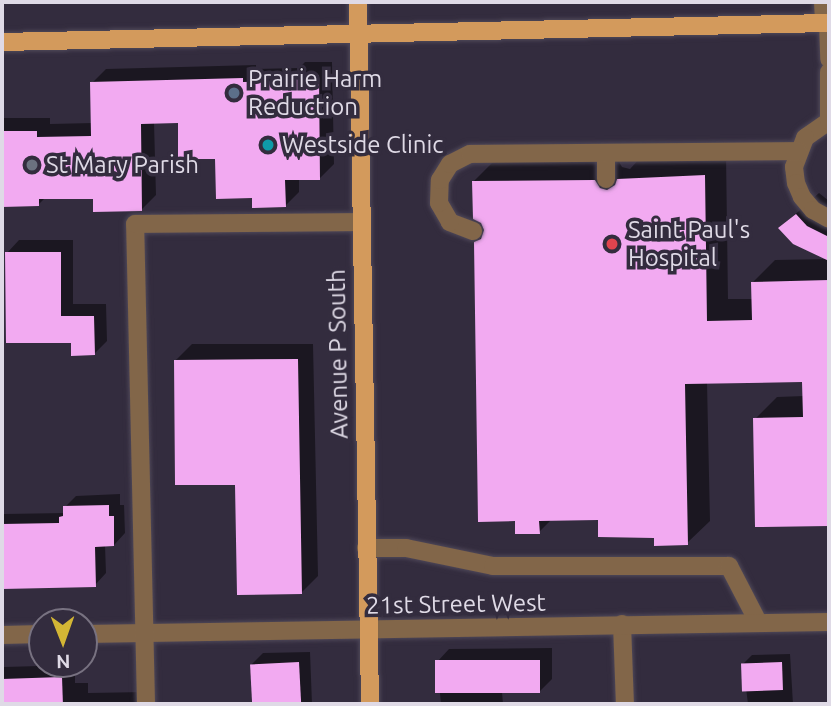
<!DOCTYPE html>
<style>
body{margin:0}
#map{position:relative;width:831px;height:706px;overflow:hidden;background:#332c3e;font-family:Ubuntu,sans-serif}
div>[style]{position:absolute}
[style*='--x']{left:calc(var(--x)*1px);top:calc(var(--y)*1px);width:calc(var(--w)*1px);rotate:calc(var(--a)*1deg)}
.shadow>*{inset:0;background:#0007}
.building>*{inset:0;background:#f2aaf1;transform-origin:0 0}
.roads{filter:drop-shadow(0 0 2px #4f4859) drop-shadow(0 0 2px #4f4859)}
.minor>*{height:18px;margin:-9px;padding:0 9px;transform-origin:9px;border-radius:9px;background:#826649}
.major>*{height:18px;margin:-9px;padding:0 9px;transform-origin:9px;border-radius:9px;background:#d39a5c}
.dots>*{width:19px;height:19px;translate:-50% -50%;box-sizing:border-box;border:4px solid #332c3e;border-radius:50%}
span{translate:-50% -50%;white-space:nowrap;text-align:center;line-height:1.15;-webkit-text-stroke:7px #332c3e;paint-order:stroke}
.poi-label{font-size:24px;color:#dfdae6}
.left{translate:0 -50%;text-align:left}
.street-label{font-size:24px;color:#dfdae6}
.frame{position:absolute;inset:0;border:4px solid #dfdae6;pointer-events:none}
.north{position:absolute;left:28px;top:608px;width:70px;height:70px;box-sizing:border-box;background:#332c3e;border:2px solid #787281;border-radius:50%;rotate:179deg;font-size:19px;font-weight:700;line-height:28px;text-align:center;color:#dfdae6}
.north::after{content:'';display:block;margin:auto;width:24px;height:32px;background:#d3b635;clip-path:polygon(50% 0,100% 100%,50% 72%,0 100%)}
</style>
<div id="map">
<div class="shadow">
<div style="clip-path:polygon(305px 62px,332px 62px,334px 164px,320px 178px,299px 178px,299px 192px,285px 206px,254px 196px,180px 121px,154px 122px,156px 195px,142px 209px,94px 198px,46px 197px,38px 205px,2px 205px,2px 118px,50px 118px,50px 124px,93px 123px,92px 83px,106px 69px,256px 65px,256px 69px,299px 68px)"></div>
<div style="clip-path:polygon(726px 154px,728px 299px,753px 299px,753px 282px,775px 260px,828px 259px,780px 228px,819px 193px,829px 201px,829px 524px,757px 525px,755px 419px,777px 397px,804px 396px,804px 380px,707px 382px,710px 521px,687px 543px,599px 518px,552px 519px,539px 532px,475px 243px,485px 234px,474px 181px,496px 159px,617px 158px,622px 167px,630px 169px,641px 157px)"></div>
<div style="clip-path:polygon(19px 240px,73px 240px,73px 304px,106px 304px,107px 341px,94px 354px,73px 341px,7px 253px)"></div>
<div style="clip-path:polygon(192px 344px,313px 344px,318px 576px,302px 592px,237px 483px,176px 360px)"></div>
<div style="clip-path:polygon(120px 494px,120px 505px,124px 505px,125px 533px,114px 545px,105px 545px,106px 573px,95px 585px,2px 588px,4px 514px,65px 513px,65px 507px,76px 496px)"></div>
<div style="clip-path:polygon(552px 648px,552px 679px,540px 691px,502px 692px,503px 704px,441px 704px,437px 662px,449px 649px)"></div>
<div style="clip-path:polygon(310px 652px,312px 704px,253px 704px,252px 664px,263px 653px)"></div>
<div style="clip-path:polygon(790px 654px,793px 704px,748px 704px,743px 664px,752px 655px)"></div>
<div style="clip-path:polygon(75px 665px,75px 683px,88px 683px,88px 693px,146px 692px,146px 704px,2px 704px,4px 667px)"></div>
</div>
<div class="building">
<div style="clip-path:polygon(319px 75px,320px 180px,285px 180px,286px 207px,252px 208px,252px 198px,216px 199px,215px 159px,178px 159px,178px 123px,141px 124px,142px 211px,93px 212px,93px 199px,39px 199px,39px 206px,2px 207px,2px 131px,37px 131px,37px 137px,91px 136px,90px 82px,243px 78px,243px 82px,289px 81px,289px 76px)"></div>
<div style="clip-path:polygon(705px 175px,707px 321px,752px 320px,751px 282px,829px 280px,829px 526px,755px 527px,753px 418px,803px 417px,802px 382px,685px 384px,688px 545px,654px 546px,654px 538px,598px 537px,598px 520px,539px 521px,540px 534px,515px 534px,515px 521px,478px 522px,474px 242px,481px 239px,484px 230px,481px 223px,473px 219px,472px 181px,595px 180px,600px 188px,607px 190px,615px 185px,617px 179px)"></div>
<div style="clip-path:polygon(796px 214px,807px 226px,829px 237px,829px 261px,793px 244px,778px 228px)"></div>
<div style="clip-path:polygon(5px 252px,61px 252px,61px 316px,94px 316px,95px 355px,71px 356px,71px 343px,6px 343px)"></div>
<div style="clip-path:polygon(298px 359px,302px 594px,237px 595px,235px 485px,175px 485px,174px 360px)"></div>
<div style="clip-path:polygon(109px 505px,109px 516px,114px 516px,114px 546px,95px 547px,96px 587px,2px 589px,2px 524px,59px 523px,59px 517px,63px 516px,63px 506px)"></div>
<div style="left:540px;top:660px;width:33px;height:105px;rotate:90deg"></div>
<div style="left:299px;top:662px;width:42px;height:49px;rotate:87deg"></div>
<div style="left:782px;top:662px;width:28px;height:41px;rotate:88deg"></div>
<div style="left:62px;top:677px;width:27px;height:60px;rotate:88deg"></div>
</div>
<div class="roads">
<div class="minor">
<div style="--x:823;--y:2;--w:21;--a:87"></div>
<div style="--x:828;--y:23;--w:36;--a:88"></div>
<div style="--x:829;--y:121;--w:29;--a:145"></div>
<div style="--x:805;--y:138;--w:31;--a:111"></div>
<div style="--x:794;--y:167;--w:16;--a:83"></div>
<div style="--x:796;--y:183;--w:15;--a:67"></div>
<div style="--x:802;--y:197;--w:17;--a:50"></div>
<div style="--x:813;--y:210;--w:18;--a:29"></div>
<div style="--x:829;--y:121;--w:49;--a:-90"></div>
<div style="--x:606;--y:153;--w:26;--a:90"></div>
<div style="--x:473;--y:231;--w:25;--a:-159"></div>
<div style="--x:450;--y:222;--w:22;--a:-120"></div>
<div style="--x:439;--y:203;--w:23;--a:-88"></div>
<div style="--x:440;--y:180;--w:19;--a:-58"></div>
<div style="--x:450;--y:164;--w:22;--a:-27"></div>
<div style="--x:470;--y:154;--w:328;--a:-0.5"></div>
<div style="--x:366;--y:548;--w:40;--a:0"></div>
<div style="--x:406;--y:548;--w:89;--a:11.7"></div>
<div style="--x:493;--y:566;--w:236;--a:0"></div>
<div style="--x:729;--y:566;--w:63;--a:62.6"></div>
<div style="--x:622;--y:624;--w:80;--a:87.9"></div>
<div style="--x:84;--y:634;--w:745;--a:-0.92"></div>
<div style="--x:2;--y:635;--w:40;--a:-1.4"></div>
<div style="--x:146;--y:704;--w:480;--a:-91.3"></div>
<div style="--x:135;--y:224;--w:225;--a:-0.5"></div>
</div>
<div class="major">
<div style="--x:358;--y:2;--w:702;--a:89.02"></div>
<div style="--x:2;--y:42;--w:827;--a:-1.32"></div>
</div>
</div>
<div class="dots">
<div style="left:234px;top:93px;background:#5c6f8a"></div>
<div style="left:268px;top:145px;background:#0f9aa8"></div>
<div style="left:32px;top:165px;background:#6b7280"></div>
<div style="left:612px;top:244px;background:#e0444e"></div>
</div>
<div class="poi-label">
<span class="left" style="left:248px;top:93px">Prairie Harm<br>Reduction</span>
<span class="left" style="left:282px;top:145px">Westside Clinic</span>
<span class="left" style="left:46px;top:165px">St Mary Parish</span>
<span class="left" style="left:628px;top:244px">Saint Paul's<br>Hospital</span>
</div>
<div class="street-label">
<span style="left:338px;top:354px;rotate:-91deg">Avenue P South</span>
<span style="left:456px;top:604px;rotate:-1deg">21st Street West</span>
</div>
<div class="frame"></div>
<div class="north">N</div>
</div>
